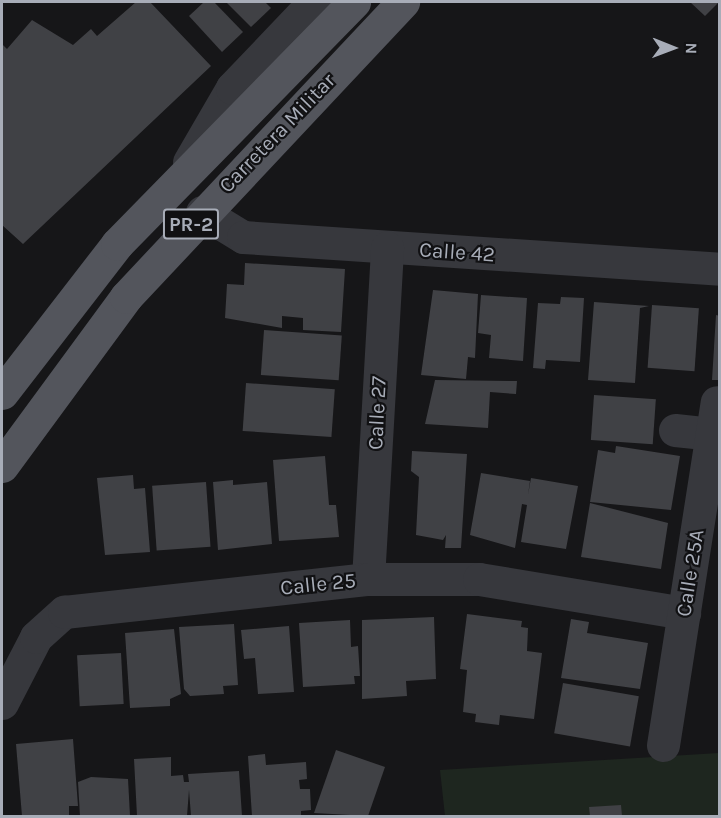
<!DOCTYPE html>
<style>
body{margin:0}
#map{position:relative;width:721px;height:818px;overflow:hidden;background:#161618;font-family:Karla,sans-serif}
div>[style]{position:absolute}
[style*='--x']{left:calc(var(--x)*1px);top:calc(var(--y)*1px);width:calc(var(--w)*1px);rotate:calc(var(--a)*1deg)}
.green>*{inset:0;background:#1e261f}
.building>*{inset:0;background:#404145;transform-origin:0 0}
.minor>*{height:33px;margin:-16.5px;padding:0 16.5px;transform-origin:16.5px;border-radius:16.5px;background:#37383d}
.major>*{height:33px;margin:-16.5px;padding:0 16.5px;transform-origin:16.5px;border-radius:16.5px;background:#53555c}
span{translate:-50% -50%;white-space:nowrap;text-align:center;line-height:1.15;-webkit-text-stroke:4.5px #111113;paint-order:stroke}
.shield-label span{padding:2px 4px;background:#111113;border:2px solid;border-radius:4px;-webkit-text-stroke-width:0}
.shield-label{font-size:20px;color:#a8adb8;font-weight:700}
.street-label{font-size:21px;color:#a8adb8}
.frame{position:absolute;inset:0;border:3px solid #a8adb8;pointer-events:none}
.north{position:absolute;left:643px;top:18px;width:60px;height:60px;-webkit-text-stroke:4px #111113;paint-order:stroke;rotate:91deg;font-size:16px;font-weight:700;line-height:24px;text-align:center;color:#a8adb8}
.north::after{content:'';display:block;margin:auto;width:21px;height:27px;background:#a8adb8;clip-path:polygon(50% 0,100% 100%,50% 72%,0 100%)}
</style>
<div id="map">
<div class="green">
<div style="clip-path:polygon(719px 753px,719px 816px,445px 816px,440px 770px)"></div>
</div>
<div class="building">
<div style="clip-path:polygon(136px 2px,150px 2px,211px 66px,23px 244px,2px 225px,2px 44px,7px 49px,32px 20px,73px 45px,91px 29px,97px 36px)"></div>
<div style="clip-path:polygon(204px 2px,214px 2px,243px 32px,222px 52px,189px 16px)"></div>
<div style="clip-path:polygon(226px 2px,265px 2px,271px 8px,251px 27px)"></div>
<div style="clip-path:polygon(690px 2px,719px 2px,705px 16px)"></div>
<div style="clip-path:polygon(245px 263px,345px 269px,341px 332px,303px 330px,303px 318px,282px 316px,282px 328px,225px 318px,227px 284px,244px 285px)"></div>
<div style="clip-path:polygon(433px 290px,478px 294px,475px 358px,468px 357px,466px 379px,421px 375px)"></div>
<div style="clip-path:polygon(481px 295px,527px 298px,523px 361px,489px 358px,491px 335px,478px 333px)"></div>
<div style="clip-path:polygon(561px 297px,584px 298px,580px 362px,546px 360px,545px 369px,533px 368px,538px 303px,560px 304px)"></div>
<div style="clip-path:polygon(594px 302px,649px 306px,640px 308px,635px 383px,588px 380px)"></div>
<div style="left:652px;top:305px;width:47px;height:63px;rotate:4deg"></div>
<div style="clip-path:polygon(716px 315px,720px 316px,720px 380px,712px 380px)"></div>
<div style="left:264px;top:330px;width:78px;height:45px;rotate:4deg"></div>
<div style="clip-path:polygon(435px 380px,517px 381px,516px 394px,490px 392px,488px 428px,425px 424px)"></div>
<div style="left:246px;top:383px;width:89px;height:48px;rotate:4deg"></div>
<div style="left:594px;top:395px;width:62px;height:45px;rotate:4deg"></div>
<div style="clip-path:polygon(616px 446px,680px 456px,671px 510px,590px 502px,598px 450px,615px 453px)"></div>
<div style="clip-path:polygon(412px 451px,467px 454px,461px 548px,445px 548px,446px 535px,443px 540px,416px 535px,419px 477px,411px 471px)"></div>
<div style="clip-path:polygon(325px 456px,329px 505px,336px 505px,339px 537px,279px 541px,273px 460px)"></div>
<div style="clip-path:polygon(481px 473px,530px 481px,528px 495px,531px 478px,578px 486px,566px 549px,521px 542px,527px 505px,522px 504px,515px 548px,470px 535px)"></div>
<div style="clip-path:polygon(133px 475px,134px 489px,145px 488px,150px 552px,105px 555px,97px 478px)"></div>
<div style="clip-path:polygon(233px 480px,233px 485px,267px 482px,272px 544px,218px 550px,213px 482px)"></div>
<div style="left:206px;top:482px;width:65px;height:54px;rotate:86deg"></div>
<div style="clip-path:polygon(590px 503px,668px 523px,661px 569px,581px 557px)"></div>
<div style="clip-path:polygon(467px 614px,522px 621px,521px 627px,528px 628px,527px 651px,542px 653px,534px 719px,500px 715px,499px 725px,475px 722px,476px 714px,463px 712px,467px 670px,460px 669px)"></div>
<div style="clip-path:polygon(434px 617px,436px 679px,406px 681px,407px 696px,362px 699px,362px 620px)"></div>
<div style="clip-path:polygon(571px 619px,589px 622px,587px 633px,648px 643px,640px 689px,561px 678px)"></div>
<div style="clip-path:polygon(350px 620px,351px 647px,358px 646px,360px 676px,354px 676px,355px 684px,303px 687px,299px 623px)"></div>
<div style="clip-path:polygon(234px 624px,238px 685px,223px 686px,224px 694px,190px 696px,184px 689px,179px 627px)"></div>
<div style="clip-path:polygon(289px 626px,294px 692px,258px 694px,255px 658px,244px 659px,241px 630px)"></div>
<div style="clip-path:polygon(174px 629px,181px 694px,170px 699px,170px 706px,130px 708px,125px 633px)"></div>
<div style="left:121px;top:653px;width:51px;height:44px;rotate:87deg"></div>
<div style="left:563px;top:683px;width:77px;height:51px;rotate:10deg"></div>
<div style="clip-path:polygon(73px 739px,78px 806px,69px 806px,69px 816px,22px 816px,16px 744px)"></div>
<div style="clip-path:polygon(336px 750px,385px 767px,368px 816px,314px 813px)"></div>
<div style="clip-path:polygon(265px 754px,266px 765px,306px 762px,307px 779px,299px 780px,300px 789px,310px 789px,311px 810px,301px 811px,301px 816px,252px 816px,248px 756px)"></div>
<div style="clip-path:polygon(171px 757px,171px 776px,183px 775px,184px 782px,189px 782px,188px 774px,239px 771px,242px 816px,191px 816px,189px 790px,187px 816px,137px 816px,134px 759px)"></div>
<div style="clip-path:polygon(91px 777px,128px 779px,130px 816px,80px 816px,78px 782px)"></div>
<div style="clip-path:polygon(621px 805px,622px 816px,590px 816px,589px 807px)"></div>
</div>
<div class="minor">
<div style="--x:189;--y:162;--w:86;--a:-59.8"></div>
<div style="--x:232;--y:88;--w:119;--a:-46.4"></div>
<div style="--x:202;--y:212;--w:48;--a:31.4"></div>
<div style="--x:243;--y:237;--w:478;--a:3.8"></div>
<div style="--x:675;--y:430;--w:37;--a:6"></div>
<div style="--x:368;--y:579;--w:332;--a:-86.7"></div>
<div style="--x:2;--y:703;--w:74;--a:-62.7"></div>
<div style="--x:36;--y:637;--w:38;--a:-42"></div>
<div style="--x:64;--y:612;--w:306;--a:-6.2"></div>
<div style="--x:368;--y:579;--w:111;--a:0"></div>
<div style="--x:479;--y:579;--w:208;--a:9.4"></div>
<div style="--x:663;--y:745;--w:347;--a:-81.1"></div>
</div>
<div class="major">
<div style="--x:2;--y:393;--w:188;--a:-52.3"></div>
<div style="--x:117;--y:244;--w:339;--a:-45.6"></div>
<div style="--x:2;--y:466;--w:210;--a:-53.7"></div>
<div style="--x:126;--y:297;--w:405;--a:-46.8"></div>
</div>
<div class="shield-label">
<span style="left:191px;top:224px">PR-2</span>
</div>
<div class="street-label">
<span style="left:277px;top:133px;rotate:-46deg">Carretera Militar</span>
<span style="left:457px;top:252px;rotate:4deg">Calle 42</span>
<span style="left:377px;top:413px;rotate:-87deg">Calle 27</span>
<span style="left:690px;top:573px;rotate:-81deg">Calle 25A</span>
<span style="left:318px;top:584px;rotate:-6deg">Calle 25</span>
</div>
<div class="frame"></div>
<div class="north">N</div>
</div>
